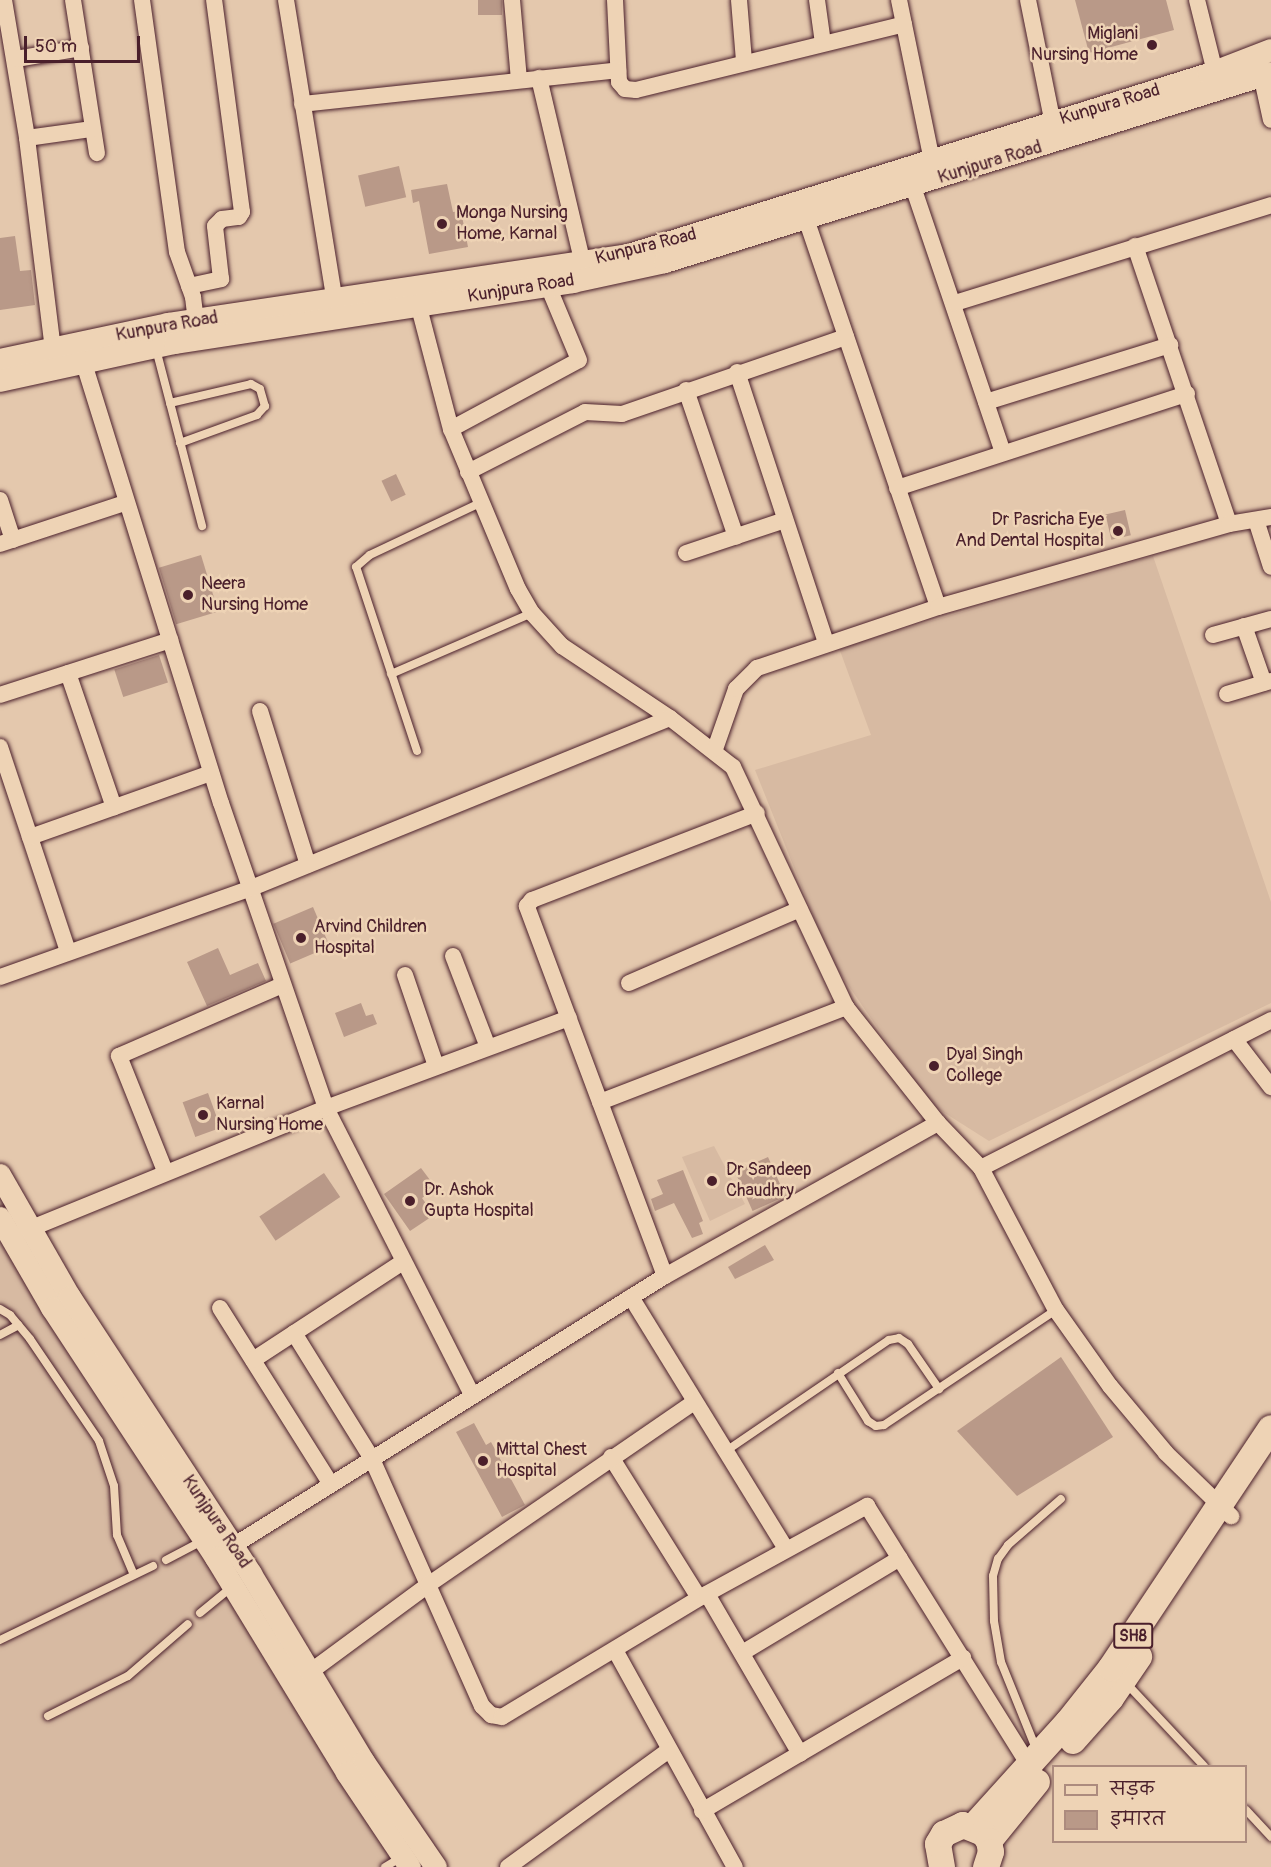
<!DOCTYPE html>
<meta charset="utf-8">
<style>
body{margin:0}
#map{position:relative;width:1271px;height:1867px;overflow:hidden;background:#e4c8ad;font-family:Pangolin,"Playpen Sans Deva",sans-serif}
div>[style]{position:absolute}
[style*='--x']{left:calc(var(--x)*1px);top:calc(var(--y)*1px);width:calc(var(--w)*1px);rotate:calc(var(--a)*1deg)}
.built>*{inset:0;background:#d7baa2}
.building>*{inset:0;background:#b99988;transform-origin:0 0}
.roads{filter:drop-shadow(0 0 2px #4a1f2b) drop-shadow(0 0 2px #4a1f2b)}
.lane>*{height:8px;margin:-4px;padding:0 4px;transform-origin:4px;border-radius:4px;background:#eed3b5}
.street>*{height:16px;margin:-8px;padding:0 8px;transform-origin:8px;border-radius:8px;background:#eed3b5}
.secondary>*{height:22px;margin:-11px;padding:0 11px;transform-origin:11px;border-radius:11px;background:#eed3b5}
.primary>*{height:26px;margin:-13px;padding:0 13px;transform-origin:13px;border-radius:13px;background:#eed3b5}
.dots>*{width:16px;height:16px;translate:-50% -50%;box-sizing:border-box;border:3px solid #eed3b5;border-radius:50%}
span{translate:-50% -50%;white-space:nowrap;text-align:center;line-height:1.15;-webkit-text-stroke:5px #eed3b5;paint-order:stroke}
.shield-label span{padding:2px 4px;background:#eed3b5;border:2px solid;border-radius:4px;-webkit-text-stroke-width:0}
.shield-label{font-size:16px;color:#4a1f2b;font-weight:700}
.poi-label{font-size:18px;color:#4a1f2b}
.right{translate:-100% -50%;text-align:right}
.left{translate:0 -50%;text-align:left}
.street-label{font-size:18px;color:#4a1f2b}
.legend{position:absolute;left:1052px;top:1765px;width:195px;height:78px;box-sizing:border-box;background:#eed3b5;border:2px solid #ac8b7e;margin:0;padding:8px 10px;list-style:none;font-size:18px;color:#4a1f2b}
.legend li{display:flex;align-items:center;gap:12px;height:30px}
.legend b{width:30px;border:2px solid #ac8b7e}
.scale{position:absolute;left:24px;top:36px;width:116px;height:27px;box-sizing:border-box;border:3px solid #4a1f2b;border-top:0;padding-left:8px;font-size:18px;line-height:21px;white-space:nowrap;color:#4a1f2b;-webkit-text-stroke:4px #eed3b5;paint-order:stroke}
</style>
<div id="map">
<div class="built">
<div style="clip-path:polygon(1153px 556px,1271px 902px,1271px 1003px,989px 1141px,929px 1103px,831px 960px,755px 770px,871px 735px,839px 648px)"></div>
<div style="clip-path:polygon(714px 1146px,745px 1204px,710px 1221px,682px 1157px)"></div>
<div style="clip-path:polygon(0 1180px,450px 1867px,0 1867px)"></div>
</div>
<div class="building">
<div style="left:478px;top:0;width:24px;height:15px"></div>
<div style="clip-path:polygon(1075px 0,1166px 0,1174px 30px,1089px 53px)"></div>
<div style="left:399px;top:166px;width:32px;height:42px;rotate:77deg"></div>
<div style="clip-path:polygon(447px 184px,453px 212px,461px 211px,468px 247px,429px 254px,419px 201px,413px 203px,411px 190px)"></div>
<div style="clip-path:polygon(15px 236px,20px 271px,31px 270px,35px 305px,0 310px,0 238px)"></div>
<div style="left:396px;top:474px;width:23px;height:16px;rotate:65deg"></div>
<div style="left:1125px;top:510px;width:26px;height:20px;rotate:77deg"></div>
<div style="left:201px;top:555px;width:59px;height:44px;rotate:73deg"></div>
<div style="left:159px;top:655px;width:29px;height:47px;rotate:72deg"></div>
<div style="left:313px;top:907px;width:43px;height:43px;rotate:67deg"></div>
<div style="clip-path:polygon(218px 948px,230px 975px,258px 963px,266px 981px,207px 1006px,187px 962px)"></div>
<div style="clip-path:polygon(361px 1003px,366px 1016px,373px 1014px,377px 1024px,344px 1037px,335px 1013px)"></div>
<div style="left:208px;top:1093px;width:37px;height:27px;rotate:70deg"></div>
<div style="left:768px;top:1157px;width:43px;height:36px;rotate:66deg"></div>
<div style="clip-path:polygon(421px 1168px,436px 1188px,422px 1198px,434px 1215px,410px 1231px,384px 1194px)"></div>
<div style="clip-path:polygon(683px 1170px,703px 1221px,699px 1223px,703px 1234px,692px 1238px,674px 1203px,655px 1211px,651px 1199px,663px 1194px,657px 1180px)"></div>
<div style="left:324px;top:1173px;width:29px;height:78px;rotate:56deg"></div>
<div style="clip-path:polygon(765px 1245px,774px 1260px,735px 1279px,728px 1267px)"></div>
<div style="clip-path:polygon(1061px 1357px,1113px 1437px,1017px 1496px,957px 1431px)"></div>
<div style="clip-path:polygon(474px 1423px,486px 1445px,491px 1442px,525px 1505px,502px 1517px,456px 1432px)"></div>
</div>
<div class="roads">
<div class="lane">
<div style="--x:156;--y:349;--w:183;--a:75.4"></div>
<div style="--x:170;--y:403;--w:83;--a:-13.2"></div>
<div style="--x:251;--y:384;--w:10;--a:29"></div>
<div style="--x:260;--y:389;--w:18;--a:74"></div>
<div style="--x:265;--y:406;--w:12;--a:132"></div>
<div style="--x:257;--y:415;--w:82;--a:160"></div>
<div style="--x:391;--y:674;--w:154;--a:-23.4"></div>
<div style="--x:417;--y:751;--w:194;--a:-108.3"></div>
<div style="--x:356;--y:567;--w:18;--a:-41"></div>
<div style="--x:370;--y:555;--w:122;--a:-25.3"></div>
<div style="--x:0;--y:1309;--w:12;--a:31"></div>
<div style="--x:10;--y:1315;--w:31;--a:50"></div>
<div style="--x:30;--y:1339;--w:123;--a:55.9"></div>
<div style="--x:99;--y:1441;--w:47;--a:71.6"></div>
<div style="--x:114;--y:1486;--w:49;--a:86.5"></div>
<div style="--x:117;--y:1535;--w:43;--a:67"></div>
<div style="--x:0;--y:1335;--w:21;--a:-28"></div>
<div style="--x:838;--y:1373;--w:57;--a:58"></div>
<div style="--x:868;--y:1421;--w:9;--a:32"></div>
<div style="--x:876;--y:1426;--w:8;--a:-7"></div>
<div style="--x:884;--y:1425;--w:207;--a:-33.8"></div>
<div style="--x:726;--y:1451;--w:197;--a:-34.3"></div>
<div style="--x:889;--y:1340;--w:10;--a:-11"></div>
<div style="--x:899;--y:1338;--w:11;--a:34"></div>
<div style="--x:908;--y:1344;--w:55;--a:55.4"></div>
<div style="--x:166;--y:1560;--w:43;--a:-27.8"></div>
<div style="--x:200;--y:1613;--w:43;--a:-39.3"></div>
<div style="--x:0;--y:1640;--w:170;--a:-25.8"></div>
<div style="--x:1126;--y:1683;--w:114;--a:46.8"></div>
<div style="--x:48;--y:1716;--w:89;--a:-26.6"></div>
<div style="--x:128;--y:1676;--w:79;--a:-40.9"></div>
<div style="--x:1037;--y:1751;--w:96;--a:-112"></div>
<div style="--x:1001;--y:1662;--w:42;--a:-99.7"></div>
<div style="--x:994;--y:1621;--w:45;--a:-91.3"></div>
<div style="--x:993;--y:1576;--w:18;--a:-74"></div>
<div style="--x:998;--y:1559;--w:17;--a:-54"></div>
<div style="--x:1008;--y:1545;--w:70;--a:-41"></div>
<div style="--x:1246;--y:1810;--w:37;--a:47"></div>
<div style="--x:385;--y:1867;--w:21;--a:-31"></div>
</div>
<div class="street">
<div style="--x:4;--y:0;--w:140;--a:80.5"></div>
<div style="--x:27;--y:138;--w:223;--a:83"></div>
<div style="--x:73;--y:0;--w:155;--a:81.1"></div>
<div style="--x:142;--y:0;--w:254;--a:82.1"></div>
<div style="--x:177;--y:252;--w:48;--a:70.4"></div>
<div style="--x:193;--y:297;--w:23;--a:83"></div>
<div style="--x:286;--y:0;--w:314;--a:80.8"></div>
<div style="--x:512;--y:0;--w:80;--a:85"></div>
<div style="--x:615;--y:0;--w:82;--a:87.2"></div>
<div style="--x:619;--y:82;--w:9;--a:49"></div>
<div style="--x:625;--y:89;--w:11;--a:5"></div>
<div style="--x:636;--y:90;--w:276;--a:-13.8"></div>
<div style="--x:739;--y:0;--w:61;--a:85.3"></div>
<div style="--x:817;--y:0;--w:43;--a:82.1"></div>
<div style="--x:899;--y:0;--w:174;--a:78.4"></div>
<div style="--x:1028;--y:0;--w:137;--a:78.6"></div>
<div style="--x:1197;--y:0;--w:74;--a:76"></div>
<div style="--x:16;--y:59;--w:66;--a:-9.6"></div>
<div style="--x:1259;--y:65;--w:56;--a:77.7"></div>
<div style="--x:539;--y:78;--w:200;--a:76.7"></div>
<div style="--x:302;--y:104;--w:318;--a:-6.1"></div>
<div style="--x:27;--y:138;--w:66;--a:-7.9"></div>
<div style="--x:909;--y:175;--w:293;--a:71.3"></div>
<div style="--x:802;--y:207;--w:422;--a:71.2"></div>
<div style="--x:1135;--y:246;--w:293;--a:71.3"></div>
<div style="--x:189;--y:286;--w:33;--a:-12"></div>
<div style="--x:221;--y:279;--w:53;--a:-96.5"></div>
<div style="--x:215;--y:226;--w:10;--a:-45"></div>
<div style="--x:222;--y:219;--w:17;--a:-7"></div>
<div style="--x:239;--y:217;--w:6;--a:-59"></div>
<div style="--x:242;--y:212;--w:214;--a:-97.5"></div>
<div style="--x:416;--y:296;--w:138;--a:75.3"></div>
<div style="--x:451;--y:429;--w:173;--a:67.3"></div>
<div style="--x:518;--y:589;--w:28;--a:60"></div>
<div style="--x:532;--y:613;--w:45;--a:47.7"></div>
<div style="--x:562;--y:646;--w:130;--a:33.7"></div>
<div style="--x:670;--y:718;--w:80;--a:37.9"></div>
<div style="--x:733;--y:767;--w:265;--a:64.8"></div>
<div style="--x:846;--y:1007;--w:148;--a:51.6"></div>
<div style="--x:938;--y:1123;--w:62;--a:46.3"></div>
<div style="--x:981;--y:1168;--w:161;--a:62.2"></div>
<div style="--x:1056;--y:1310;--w:93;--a:54.6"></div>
<div style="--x:1110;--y:1386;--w:87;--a:50.1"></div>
<div style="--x:1166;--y:1453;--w:91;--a:44.1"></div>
<div style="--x:955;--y:303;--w:331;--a:-17.2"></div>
<div style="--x:81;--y:354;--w:470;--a:72.7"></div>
<div style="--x:221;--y:803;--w:323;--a:71"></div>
<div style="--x:326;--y:1108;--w:322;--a:63"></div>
<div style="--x:737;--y:372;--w:284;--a:71.8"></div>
<div style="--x:686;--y:390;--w:155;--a:71.2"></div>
<div style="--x:986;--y:402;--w:193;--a:-17.2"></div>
<div style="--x:451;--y:429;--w:145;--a:-28.3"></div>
<div style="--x:579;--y:360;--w:80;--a:-112.7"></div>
<div style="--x:468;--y:472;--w:131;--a:-27.1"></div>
<div style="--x:585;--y:412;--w:37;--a:3"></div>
<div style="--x:622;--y:414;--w:237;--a:-19"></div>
<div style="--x:897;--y:488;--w:305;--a:-18"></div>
<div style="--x:0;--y:500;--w:42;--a:72"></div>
<div style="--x:1256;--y:520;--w:49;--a:72.3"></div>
<div style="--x:0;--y:544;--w:132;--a:-18.2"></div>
<div style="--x:686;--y:553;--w:104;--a:-18.4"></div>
<div style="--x:1244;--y:626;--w:60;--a:70.7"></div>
<div style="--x:1213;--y:635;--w:60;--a:-15.4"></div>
<div style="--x:68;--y:673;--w:142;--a:71.1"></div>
<div style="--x:1227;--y:694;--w:46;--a:-16.5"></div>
<div style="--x:0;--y:695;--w:179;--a:-17.9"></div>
<div style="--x:260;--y:711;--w:161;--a:72.7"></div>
<div style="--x:0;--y:747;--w:216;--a:71.6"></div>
<div style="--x:715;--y:749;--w:64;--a:-70.7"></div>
<div style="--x:736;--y:689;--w:30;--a:-45"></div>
<div style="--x:757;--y:668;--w:191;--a:-18.6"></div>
<div style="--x:938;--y:607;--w:303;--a:-15.9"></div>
<div style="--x:1229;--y:524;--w:43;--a:-9.5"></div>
<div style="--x:30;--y:837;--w:192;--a:-19.5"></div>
<div style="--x:453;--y:956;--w:97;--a:69"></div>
<div style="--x:405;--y:975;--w:96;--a:71.2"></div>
<div style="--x:0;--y:977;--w:264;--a:-19.5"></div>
<div style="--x:249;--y:889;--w:454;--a:-22.1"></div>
<div style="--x:629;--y:983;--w:186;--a:-23.4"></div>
<div style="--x:1234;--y:1039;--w:61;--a:52.4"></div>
<div style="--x:600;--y:1102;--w:264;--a:-21.1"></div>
<div style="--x:981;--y:1168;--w:326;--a:-27"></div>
<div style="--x:165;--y:1171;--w:124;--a:-111.8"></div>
<div style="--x:119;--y:1056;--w:178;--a:-23.5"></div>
<div style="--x:22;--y:1232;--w:328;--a:-22.2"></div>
<div style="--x:326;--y:1108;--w:259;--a:-20.3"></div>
<div style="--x:665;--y:1276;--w:395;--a:-110.5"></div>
<div style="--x:527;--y:906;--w:8;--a:-50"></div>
<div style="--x:532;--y:900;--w:241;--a:-21.1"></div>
<div style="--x:631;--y:1297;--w:296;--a:58.4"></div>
<div style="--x:220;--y:1308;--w:207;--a:57.8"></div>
<div style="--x:294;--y:1333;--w:148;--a:58.2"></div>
<div style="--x:372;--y:1459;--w:270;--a:66"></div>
<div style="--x:482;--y:1706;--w:13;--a:45"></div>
<div style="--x:491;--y:1715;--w:11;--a:10"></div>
<div style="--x:502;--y:1717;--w:230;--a:-31.1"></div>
<div style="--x:699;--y:1598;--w:192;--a:-28.7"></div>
<div style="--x:867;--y:1506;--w:305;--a:58"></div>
<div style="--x:253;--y:1360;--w:179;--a:-33.2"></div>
<div style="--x:611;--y:1457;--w:166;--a:58"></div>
<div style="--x:233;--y:1546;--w:509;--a:-32.01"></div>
<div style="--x:665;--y:1276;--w:313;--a:-29.3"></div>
<div style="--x:707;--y:1594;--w:185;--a:59.8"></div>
<div style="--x:615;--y:1650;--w:248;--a:61.1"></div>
<div style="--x:742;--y:1653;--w:184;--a:-31"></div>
<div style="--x:310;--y:1672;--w:147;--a:-36.4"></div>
<div style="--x:428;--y:1585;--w:323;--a:-34.5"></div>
<div style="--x:702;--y:1811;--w:303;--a:-30.4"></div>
<div style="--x:508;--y:1867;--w:199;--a:-36"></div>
</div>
<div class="secondary">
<div style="--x:0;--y:360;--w:172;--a:-12.1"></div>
<div style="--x:168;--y:324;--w:466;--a:-8.5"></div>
<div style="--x:629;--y:255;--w:608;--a:-17.33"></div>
<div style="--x:1209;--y:74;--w:66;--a:-21.2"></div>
<div style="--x:0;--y:381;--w:179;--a:-12.3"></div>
<div style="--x:175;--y:343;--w:403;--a:-8.7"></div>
<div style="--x:573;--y:282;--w:94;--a:-12.3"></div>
<div style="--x:665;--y:262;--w:635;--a:-17.32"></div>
<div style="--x:0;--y:1175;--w:141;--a:60.2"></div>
<div style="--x:70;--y:1297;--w:331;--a:56.8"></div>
<div style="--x:251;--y:1574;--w:219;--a:59"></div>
<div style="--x:364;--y:1762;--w:127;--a:55.6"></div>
<div style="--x:0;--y:1218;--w:104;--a:60"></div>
<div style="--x:52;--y:1308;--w:299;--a:56.7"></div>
<div style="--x:216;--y:1558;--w:252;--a:58.6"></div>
<div style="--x:347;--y:1773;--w:113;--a:56.2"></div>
</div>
<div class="primary">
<div style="--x:1073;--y:1741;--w:57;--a:-48.5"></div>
<div style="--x:1111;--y:1698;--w:50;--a:-55.7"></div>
<div style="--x:973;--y:1827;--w:142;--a:-47.9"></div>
<div style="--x:1068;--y:1722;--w:69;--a:-51.5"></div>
<div style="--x:1111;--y:1668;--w:288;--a:-56.3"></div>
<div style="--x:989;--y:1841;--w:76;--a:-50.9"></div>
<div style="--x:942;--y:1867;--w:23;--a:-100"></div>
<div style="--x:938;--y:1844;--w:12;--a:-59"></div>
<div style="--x:944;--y:1834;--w:21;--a:-25"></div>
<div style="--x:963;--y:1825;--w:22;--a:22"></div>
<div style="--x:983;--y:1833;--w:10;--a:53"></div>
<div style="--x:989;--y:1841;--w:11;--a:80"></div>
<div style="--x:991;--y:1852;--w:16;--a:108"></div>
</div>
</div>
<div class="dots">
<div style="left:1152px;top:45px;background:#4a1f2b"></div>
<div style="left:442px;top:224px;background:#4a1f2b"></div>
<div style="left:1118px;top:531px;background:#4a1f2b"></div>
<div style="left:188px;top:595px;background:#4a1f2b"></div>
<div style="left:301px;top:938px;background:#4a1f2b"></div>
<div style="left:934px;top:1066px;background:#4a1f2b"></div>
<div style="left:203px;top:1115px;background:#4a1f2b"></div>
<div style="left:712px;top:1181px;background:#4a1f2b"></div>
<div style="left:410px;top:1201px;background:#4a1f2b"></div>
<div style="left:483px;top:1461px;background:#4a1f2b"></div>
</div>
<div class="shield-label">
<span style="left:1133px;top:1636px">SH8</span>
</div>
<div class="poi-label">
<span class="right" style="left:1138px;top:45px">Miglani<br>Nursing Home</span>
<span class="left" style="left:456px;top:224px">Monga Nursing<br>Home, Karnal</span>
<span class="right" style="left:1104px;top:531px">Dr Pasricha Eye<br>And Dental Hospital</span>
<span class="left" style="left:201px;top:595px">Neera<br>Nursing Home</span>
<span class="left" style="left:314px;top:938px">Arvind Children<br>Hospital</span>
<span class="left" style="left:946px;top:1066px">Dyal Singh<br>College</span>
<span class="left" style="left:216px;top:1115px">Karnal<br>Nursing Home</span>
<span class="left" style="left:726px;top:1181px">Dr Sandeep<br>Chaudhry</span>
<span class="left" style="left:424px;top:1201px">Dr. Ashok<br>Gupta Hospital</span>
<span class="left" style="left:496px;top:1461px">Mittal Chest<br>Hospital</span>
</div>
<div class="street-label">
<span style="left:1110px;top:105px;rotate:-17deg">Kunpura Road</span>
<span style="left:990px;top:163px;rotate:-17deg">Kunjpura Road</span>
<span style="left:646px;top:247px;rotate:-14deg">Kunpura Road</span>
<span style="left:521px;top:289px;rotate:-9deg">Kunjpura Road</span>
<span style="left:167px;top:327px;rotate:-10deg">Kunpura Road</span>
<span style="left:216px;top:1522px;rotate:56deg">Kunjpura Road</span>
</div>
<ul class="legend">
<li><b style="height:8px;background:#eed3b5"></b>सड़क</li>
<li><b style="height:16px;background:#b99988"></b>इमारत</li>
</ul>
<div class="scale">50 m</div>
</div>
